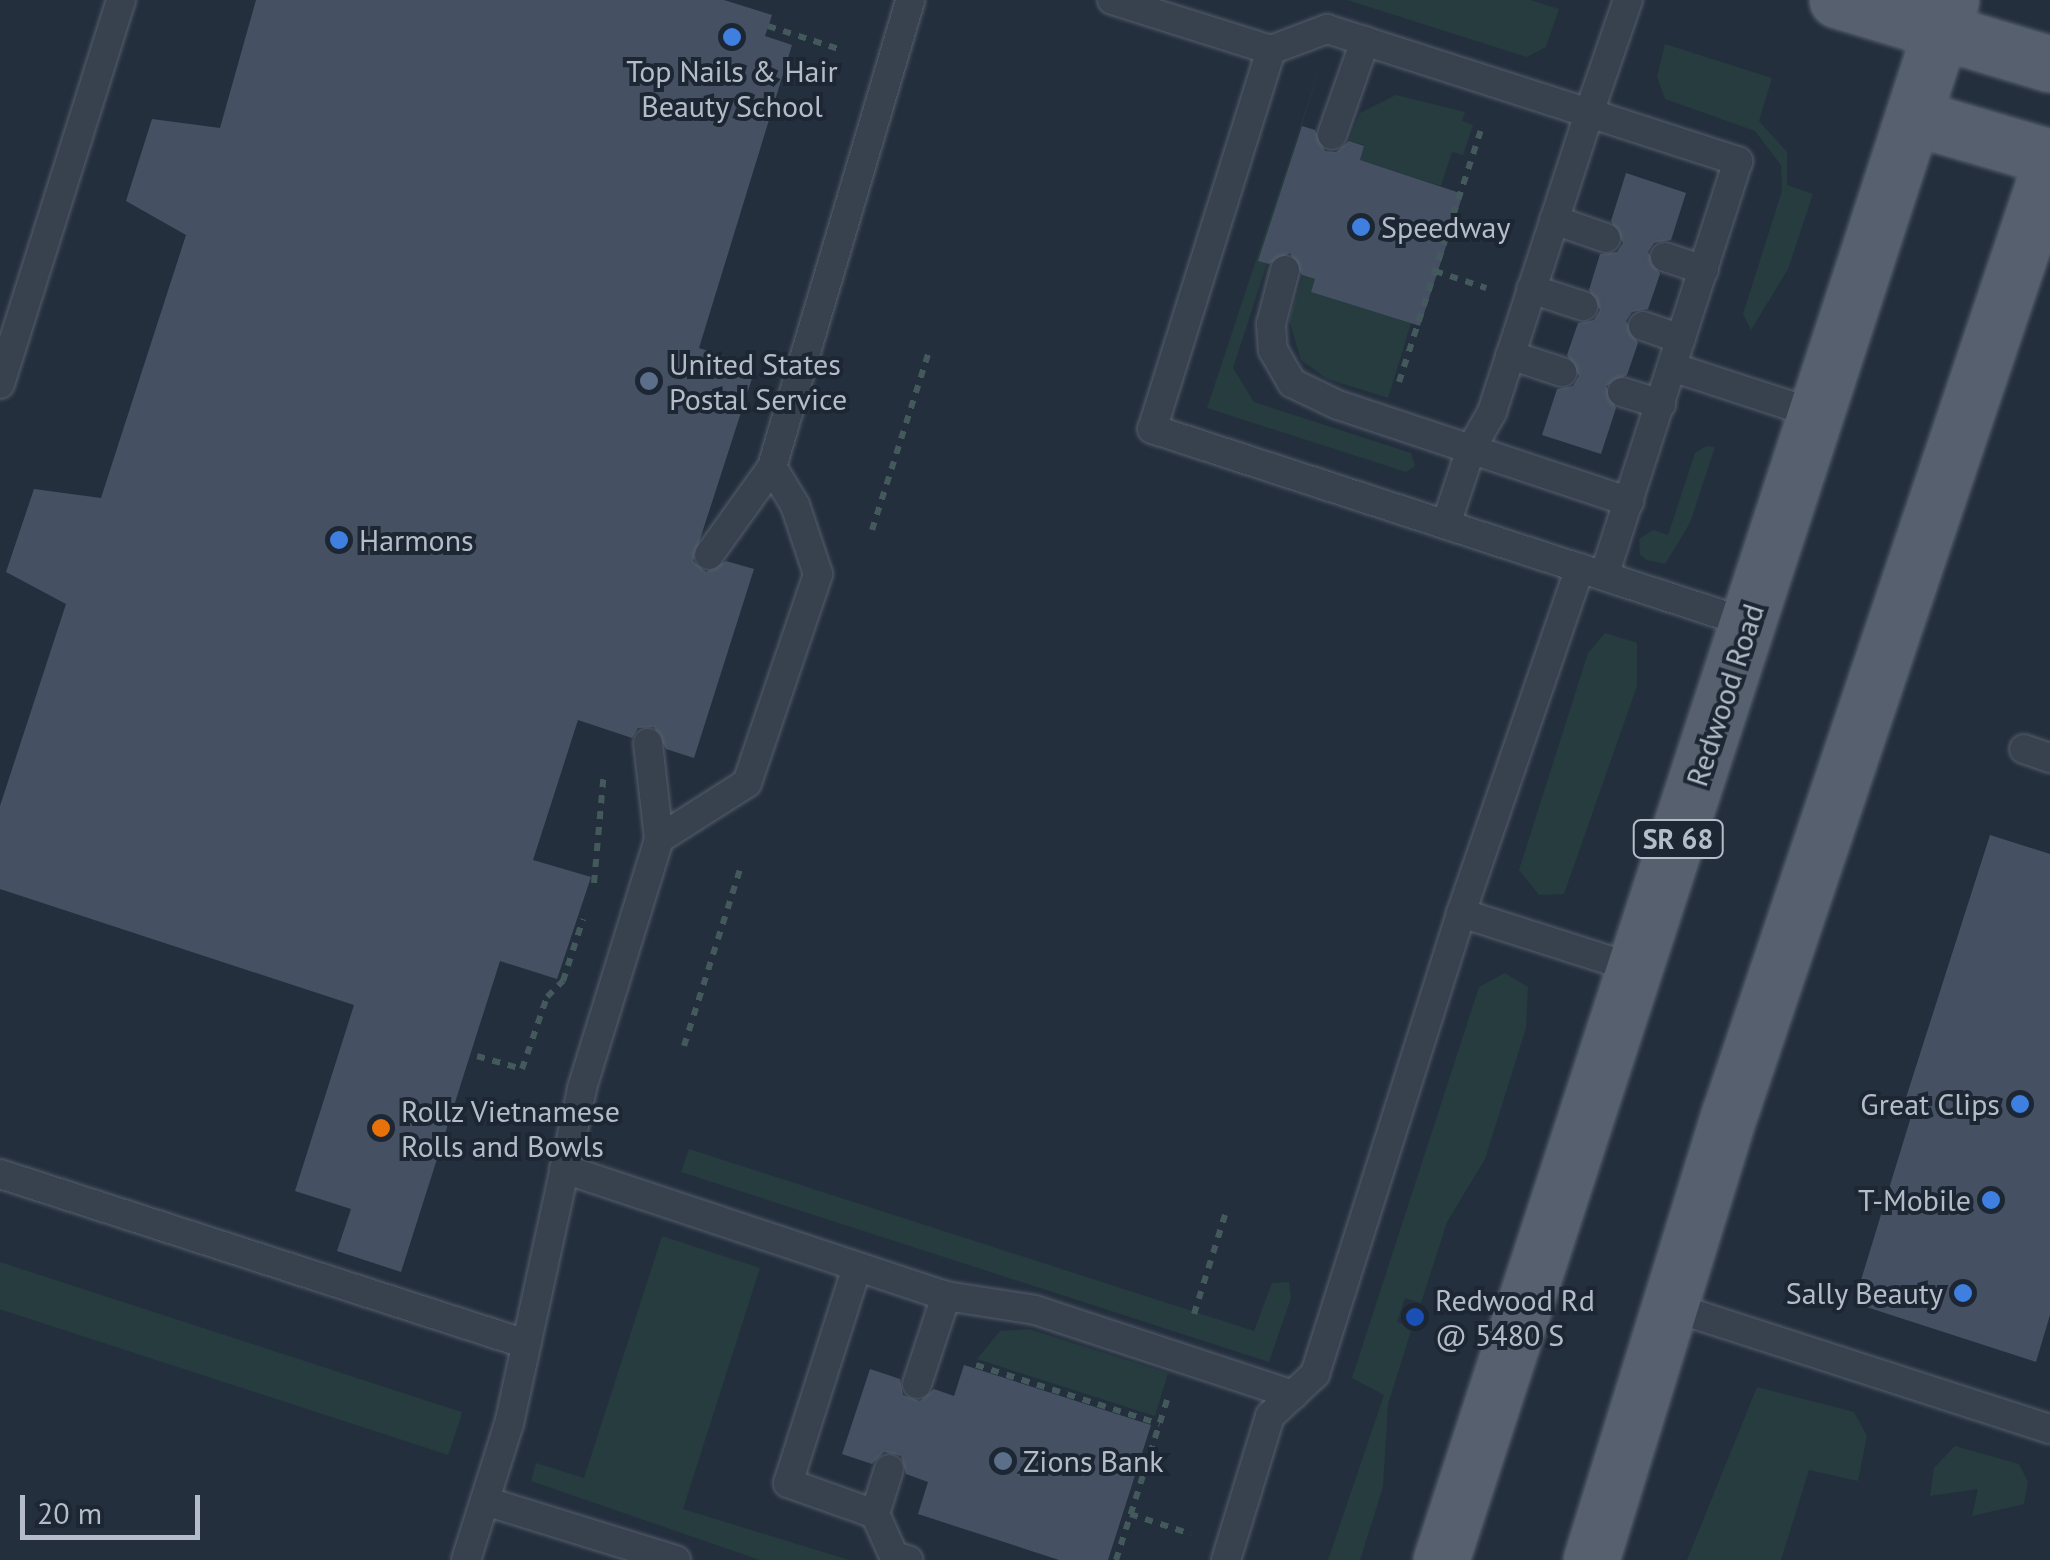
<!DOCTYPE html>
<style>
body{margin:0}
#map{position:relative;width:2050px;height:1560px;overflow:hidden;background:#242f3e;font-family:"PT Sans",sans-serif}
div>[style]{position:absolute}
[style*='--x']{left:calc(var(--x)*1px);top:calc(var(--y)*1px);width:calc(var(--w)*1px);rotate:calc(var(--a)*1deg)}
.green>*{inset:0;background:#263c3f;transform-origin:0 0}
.building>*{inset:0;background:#455162}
.path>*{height:6px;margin-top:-3px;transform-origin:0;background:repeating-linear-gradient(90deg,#44595c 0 8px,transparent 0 16px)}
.roads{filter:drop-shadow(0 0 2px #565f6c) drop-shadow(0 0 2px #565f6c)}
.lane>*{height:28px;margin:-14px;padding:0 14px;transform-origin:14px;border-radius:14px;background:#38414e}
.primary>*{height:55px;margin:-27.5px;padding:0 27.5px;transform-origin:27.5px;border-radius:27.5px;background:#56606e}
.dots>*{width:28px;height:28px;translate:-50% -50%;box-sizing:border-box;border:5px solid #1d2633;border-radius:50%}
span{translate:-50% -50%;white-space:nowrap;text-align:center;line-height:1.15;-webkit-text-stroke:8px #1d2633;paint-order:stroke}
.shield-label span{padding:2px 8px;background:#1d2633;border:2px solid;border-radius:8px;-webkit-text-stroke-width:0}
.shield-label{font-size:28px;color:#b4bcc9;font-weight:700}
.poi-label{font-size:30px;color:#b4bcc9}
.left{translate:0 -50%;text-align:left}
.right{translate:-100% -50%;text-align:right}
.street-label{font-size:30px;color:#b4bcc9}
.scale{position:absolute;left:20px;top:1495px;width:180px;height:45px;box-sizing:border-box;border:5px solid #b4bcc9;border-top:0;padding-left:12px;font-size:30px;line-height:35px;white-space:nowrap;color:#b4bcc9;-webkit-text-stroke:8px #1d2633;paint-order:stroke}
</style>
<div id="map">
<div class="green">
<div style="clip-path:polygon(1347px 0,1530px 0,1559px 9px,1546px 47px,1527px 57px)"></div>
<div style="clip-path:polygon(1665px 44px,1772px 78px,1759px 121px,1787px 152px,1787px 185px,1813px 194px,1788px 269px,1751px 330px,1743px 314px,1782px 191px,1781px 165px,1755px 131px,1665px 99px,1657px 77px)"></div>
<div style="clip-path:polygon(1325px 52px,1259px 260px,1267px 264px,1233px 368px,1254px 402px,1411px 453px,1415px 466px,1406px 472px,1207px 408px)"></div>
<div style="clip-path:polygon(1396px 95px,1465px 112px,1462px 121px,1473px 125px,1463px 155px,1452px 152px,1441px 186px,1360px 160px,1364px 145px,1349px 141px,1360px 113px)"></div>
<div style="clip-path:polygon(1303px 276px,1315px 279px,1311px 292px,1411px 323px,1388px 398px,1327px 379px,1301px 360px,1289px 320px)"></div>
<div style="clip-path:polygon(1707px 446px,1715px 447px,1690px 523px,1665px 564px,1647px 560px,1640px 555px,1639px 539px,1653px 530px,1668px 535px,1695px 453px)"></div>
<div style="clip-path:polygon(1605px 633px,1637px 643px,1637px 686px,1564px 894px,1539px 895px,1519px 870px,1588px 653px)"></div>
<div style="clip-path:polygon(1505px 973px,1528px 987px,1526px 1028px,1485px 1159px,1447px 1222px,1421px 1303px,1405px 1298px,1397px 1322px,1412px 1328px,1388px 1404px,1383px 1487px,1360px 1560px,1328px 1560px,1384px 1395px,1352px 1378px,1479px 987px)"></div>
<div style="clip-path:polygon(689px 1149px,1254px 1331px,1272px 1283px,1289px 1282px,1291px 1298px,1269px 1362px,681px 1172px)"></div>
<div style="clip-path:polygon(662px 1236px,760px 1268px,683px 1509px,849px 1560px,760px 1560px,531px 1481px,536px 1463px,584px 1478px)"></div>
<div style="left:0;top:1262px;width:486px;height:45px;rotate:18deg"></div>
<div style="clip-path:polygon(1029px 1329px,1168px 1373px,1155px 1416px,977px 1359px,1000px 1331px)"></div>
<div style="clip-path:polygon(1757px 1387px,1854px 1412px,1867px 1436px,1858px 1481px,1809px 1470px,1781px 1560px,1687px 1560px)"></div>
<div style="clip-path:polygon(1955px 1446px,2019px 1464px,2028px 1482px,2024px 1504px,1972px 1516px,1978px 1489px,1930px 1496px,1934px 1468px)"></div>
</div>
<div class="building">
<div style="clip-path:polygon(256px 0,724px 0,772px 15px,765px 36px,792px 45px,699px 348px,756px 366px,693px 561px,706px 572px,726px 561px,754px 569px,694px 758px,666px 749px,654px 727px,638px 728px,632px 738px,578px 720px,533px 860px,591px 877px,557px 979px,500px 961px,401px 1272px,337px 1251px,351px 1209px,295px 1191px,354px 1005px,0 889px,0 806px,66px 604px,6px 572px,34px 489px,101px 498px,186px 235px,126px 201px,152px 119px,220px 128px)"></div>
<div style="clip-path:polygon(1302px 126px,1315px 130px,1325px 151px,1336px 152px,1349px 141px,1364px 146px,1360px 160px,1463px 194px,1420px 326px,1311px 292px,1315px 279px,1302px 275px,1290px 253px,1269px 264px,1258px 261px)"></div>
<div style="clip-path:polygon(1626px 173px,1686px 193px,1671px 240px,1654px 243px,1648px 252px,1660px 274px,1648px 309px,1632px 312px,1626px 321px,1638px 343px,1627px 375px,1606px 386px,1616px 408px,1601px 454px,1542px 435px,1557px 389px,1573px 386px,1579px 376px,1567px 355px,1578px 323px,1594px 320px,1600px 310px,1589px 290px,1600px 254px,1617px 252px,1623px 243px,1611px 221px)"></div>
<div style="clip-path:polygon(1990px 835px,2050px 854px,2050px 1315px,2036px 1362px,1854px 1303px,1914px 1107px,1904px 1104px)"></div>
<div style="clip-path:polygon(964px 1365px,1151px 1425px,1108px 1560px,1059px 1560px,918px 1514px,928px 1482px,906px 1474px,901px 1456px,884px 1452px,872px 1464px,842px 1454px,870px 1369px,900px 1379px,903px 1395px,920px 1401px,934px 1389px,954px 1396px)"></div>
</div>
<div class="path">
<div style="--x:768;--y:26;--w:78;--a:18"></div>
<div style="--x:1435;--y:271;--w:54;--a:18.4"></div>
<div style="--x:1399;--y:382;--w:272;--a:-72"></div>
<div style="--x:872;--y:530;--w:184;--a:-72.3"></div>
<div style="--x:594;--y:883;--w:111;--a:-84.9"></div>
<div style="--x:684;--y:1046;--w:189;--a:-72.4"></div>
<div style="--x:477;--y:1056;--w:47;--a:16.1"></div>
<div style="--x:522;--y:1069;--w:76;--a:-70.9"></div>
<div style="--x:547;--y:997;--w:23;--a:-45"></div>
<div style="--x:563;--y:981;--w:65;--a:-72.1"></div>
<div style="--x:1194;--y:1314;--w:104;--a:-72.6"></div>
<div style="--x:976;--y:1365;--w:193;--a:17.8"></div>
<div style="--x:1130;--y:1514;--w:64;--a:18.2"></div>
<div style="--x:1116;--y:1560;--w:168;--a:-72.3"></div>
</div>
<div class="roads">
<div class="lane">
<div style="--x:1112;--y:0;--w:167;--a:17.5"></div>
<div style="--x:1271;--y:50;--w:60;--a:-20.6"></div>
<div style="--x:1327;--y:29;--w:275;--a:17.8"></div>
<div style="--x:1589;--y:113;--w:120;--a:-71"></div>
<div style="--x:1271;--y:50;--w:397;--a:107.4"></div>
<div style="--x:1152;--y:429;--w:627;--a:18.03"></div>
<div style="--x:1332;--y:135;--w:100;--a:-70.7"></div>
<div style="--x:1554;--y:220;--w:55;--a:19.1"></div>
<div style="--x:1665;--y:257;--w:41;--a:18.4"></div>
<div style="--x:1285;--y:270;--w:56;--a:104.5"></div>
<div style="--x:1271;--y:324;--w:26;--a:86"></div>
<div style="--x:1273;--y:350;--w:38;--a:60"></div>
<div style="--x:1292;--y:383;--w:51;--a:25.6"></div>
<div style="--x:1338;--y:405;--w:307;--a:18.4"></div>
<div style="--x:1531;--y:289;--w:55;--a:18.1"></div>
<div style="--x:1643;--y:326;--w:40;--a:18.9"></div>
<div style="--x:1510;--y:355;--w:55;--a:18.1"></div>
<div style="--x:1672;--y:367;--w:151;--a:18.1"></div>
<div style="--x:0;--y:384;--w:403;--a:-72.5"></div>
<div style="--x:1622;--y:392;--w:41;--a:17.1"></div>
<div style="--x:1446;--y:524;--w:79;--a:-71.6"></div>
<div style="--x:1471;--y:449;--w:43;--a:-60.4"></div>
<div style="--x:1492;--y:412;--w:314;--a:-72"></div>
<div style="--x:1589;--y:113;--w:157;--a:17.9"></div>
<div style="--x:1738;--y:161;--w:435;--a:107.9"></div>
<div style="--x:709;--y:555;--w:108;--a:-54.4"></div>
<div style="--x:648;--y:743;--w:97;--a:83.5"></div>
<div style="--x:2024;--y:749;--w:28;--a:19"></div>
<div style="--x:1461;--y:913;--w:185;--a:17.7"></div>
<div style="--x:564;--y:1169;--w:403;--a:18.4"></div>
<div style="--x:946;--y:1296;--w:90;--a:8.9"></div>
<div style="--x:1035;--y:1310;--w:272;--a:18.2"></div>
<div style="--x:0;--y:1174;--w:553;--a:17.91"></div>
<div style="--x:857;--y:1267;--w:227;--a:107.7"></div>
<div style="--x:788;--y:1483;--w:92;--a:19.6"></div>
<div style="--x:875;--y:1514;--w:46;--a:65.7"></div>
<div style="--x:894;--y:1556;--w:15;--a:16"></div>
<div style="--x:1672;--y:1307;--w:397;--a:17.9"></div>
<div style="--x:917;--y:1384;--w:93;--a:-71.8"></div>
<div style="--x:485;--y:1501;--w:200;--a:17.2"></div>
<div style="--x:875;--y:1514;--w:47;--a:-72.7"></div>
<div style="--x:466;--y:1560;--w:143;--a:-72.5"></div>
<div style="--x:509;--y:1424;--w:344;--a:-77.7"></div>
<div style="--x:582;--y:1088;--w:261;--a:-72.8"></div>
<div style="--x:659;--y:839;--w:104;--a:-32.5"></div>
<div style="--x:747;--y:783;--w:221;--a:-71.2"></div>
<div style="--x:818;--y:574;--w:73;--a:-108.4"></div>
<div style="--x:795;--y:505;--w:44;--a:-121.2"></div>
<div style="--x:772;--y:467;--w:487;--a:-73.5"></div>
<div style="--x:1226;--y:1560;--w:151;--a:-73"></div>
<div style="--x:1270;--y:1416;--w:62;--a:-43"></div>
<div style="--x:1315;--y:1374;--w:484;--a:-72.4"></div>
<div style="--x:1461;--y:913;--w:365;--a:-71"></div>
</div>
<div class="primary">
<div style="--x:1837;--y:0;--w:222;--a:16.7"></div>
<div style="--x:1913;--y:117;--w:143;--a:16.3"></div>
<div style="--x:1441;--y:1560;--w:1641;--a:-71.9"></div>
<div style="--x:1591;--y:1560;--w:469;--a:-72.8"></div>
<div style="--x:1730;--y:1112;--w:1000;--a:-71.33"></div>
</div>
</div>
<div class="dots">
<div style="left:732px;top:37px;background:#3f7fe0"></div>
<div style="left:1361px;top:227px;background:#3f7fe0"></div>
<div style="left:649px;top:381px;background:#5c6f8a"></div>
<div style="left:339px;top:540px;background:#3f7fe0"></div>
<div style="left:2020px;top:1104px;background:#3f7fe0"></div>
<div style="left:381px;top:1128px;background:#e8710a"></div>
<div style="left:1991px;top:1200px;background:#3f7fe0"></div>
<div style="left:1963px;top:1293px;background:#3f7fe0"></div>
<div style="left:1415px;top:1317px;background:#1a4fb4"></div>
<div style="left:1003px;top:1461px;background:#5c6f8a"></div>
</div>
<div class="shield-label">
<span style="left:1678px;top:839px">SR 68</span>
</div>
<div class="poi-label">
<span style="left:732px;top:88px">Top Nails &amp; Hair<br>Beauty School</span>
<span class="left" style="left:1381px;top:227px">Speedway</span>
<span class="left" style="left:669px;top:381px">United States<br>Postal Service</span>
<span class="left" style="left:359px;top:540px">Harmons</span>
<span class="right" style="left:2000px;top:1104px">Great Clips</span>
<span class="left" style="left:401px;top:1128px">Rollz Vietnamese<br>Rolls and Bowls</span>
<span class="right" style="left:1971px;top:1200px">T-Mobile</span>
<span class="right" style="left:1943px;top:1293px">Sally Beauty</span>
<span class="left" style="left:1435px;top:1317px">Redwood Rd<br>@ 5480 S</span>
<span class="left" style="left:1023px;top:1461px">Zions Bank</span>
</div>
<div class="street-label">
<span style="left:1725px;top:695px;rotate:-72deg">Redwood Road</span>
</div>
<div class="scale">20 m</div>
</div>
